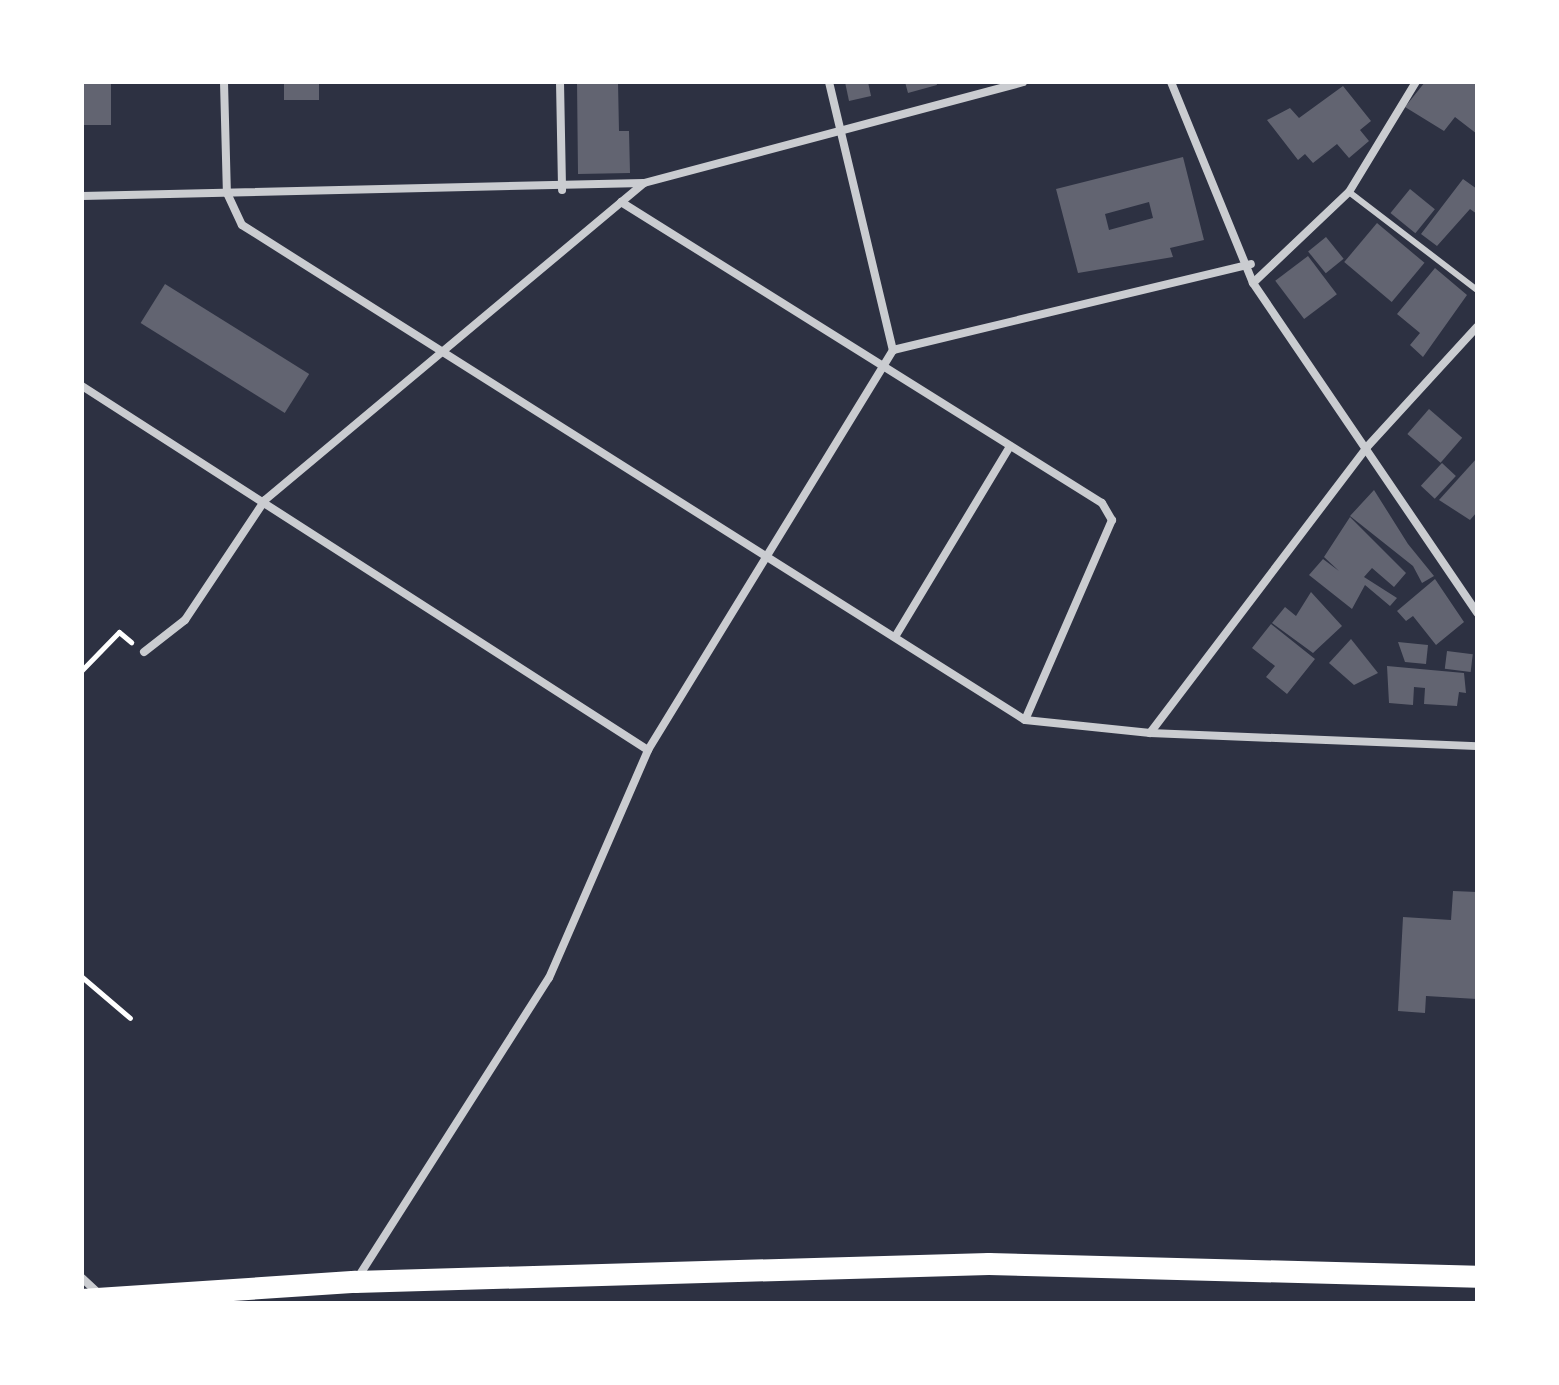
<!DOCTYPE html>
<style>
body{margin:0}
#map{position:relative;width:1559px;height:1385px;overflow:hidden;background:#2d3142;font-family:Karla,sans-serif}
div>[style]{position:absolute}
[style*='--x']{left:calc(var(--x)*1px);top:calc(var(--y)*1px);width:calc(var(--w)*1px);rotate:calc(var(--a)*1deg)}
.building>*{inset:0;background:#626471;transform-origin:0 0}
.path>*{height:5px;margin:-2.5px;padding:0 2.5px;transform-origin:2.5px;border-radius:2.5px;background:#fff}
.service>*{height:6px;margin:-3px;padding:0 3px;transform-origin:3px;border-radius:3px;background:#caccd0}
.minor>*{height:8px;margin:-4px;padding:0 4px;transform-origin:4px;border-radius:4px;background:#caccd0}
.trunk>*{height:22px;margin:-11px;padding:0 11px;transform-origin:11px;border-radius:11px;background:#fff}
span{translate:-50% -50%;white-space:nowrap;text-align:center;line-height:1.15;-webkit-text-stroke:7px #fff;paint-order:stroke}
.frame{position:absolute;inset:0;border:84px solid #fff;pointer-events:none}
</style>
<div id="map">
<div class="building">
<div style="left:84px;top:82px;width:27px;height:43px"></div>
<div style="left:284px;top:82px;width:35px;height:18px"></div>
<div style="clip-path:polygon(577px 82px,618px 82px,619px 131px,629px 131px,630px 173px,578px 174px)"></div>
<div style="clip-path:polygon(845px 82px,868px 82px,871px 96px,849px 101px)"></div>
<div style="clip-path:polygon(905px 82px,936px 82px,937px 85px,908px 93px)"></div>
<div style="clip-path:polygon(1425px 82px,1477px 82px,1477px 134px,1455px 117px,1444px 131px,1405px 107px)"></div>
<div style="clip-path:polygon(1343px 86px,1371px 121px,1360px 130px,1369px 141px,1349px 158px,1337px 144px,1313px 163px,1305px 154px,1298px 160px,1267px 120px,1290px 108px,1299px 118px)"></div>
<div style="clip-path:polygon(evenodd,1183px 157px,1204px 240px,1170px 248px,1173px 257px,1078px 273px,1056px 189px,1183px 157px,1149px 202px,1153px 218px,1109px 230px,1105px 214px,1149px 202px)"></div>
<div style="clip-path:polygon(1463px 179px,1477px 189px,1477px 214px,1470px 209px,1437px 246px,1421px 234px)"></div>
<div style="left:1410px;top:189px;width:32px;height:31px;rotate:39deg"></div>
<div style="left:1377px;top:223px;width:62px;height:51px;rotate:40deg"></div>
<div style="left:1326px;top:237px;width:28px;height:23px;rotate:51deg"></div>
<div style="left:1308px;top:256px;width:48px;height:41px;rotate:53deg"></div>
<div style="clip-path:polygon(1435px 268px,1467px 295px,1423px 357px,1410px 345px,1420px 333px,1397px 314px)"></div>
<div style="left:165px;top:284px;width:170px;height:46px;rotate:32deg"></div>
<div style="left:1429px;top:409px;width:44px;height:33px;rotate:41deg"></div>
<div style="clip-path:polygon(1477px 458px,1477px 512px,1470px 520px,1439px 500px)"></div>
<div style="left:1442px;top:463px;width:19px;height:31px;rotate:43deg"></div>
<div style="clip-path:polygon(1374px 490px,1408px 544px,1434px 576px,1422px 583px,1413px 566px,1350px 516px)"></div>
<div style="clip-path:polygon(1350px 517px,1406px 573px,1394px 587px,1372px 568px,1364px 577px,1397px 598px,1390px 606px,1365px 585px,1352px 609px,1309px 575px,1323px 559px,1339px 571px,1324px 557px)"></div>
<div style="clip-path:polygon(1435px 579px,1464px 622px,1436px 645px,1413px 616px,1406px 621px,1397px 611px)"></div>
<div style="clip-path:polygon(1311px 592px,1342px 626px,1313px 653px,1272px 623px,1285px 607px,1296px 616px)"></div>
<div style="clip-path:polygon(1271px 624px,1315px 659px,1287px 694px,1266px 677px,1275px 666px,1252px 648px)"></div>
<div style="clip-path:polygon(1351px 639px,1378px 673px,1354px 685px,1329px 663px)"></div>
<div style="clip-path:polygon(1398px 642px,1428px 645px,1426px 664px,1405px 662px)"></div>
<div style="left:1447px;top:651px;width:26px;height:18px;rotate:7deg"></div>
<div style="clip-path:polygon(1387px 666px,1464px 673px,1466px 693px,1459px 692px,1457px 706px,1424px 704px,1425px 688px,1414px 687px,1413px 705px,1389px 703px)"></div>
<div style="clip-path:polygon(1453px 891px,1477px 892px,1477px 999px,1426px 996px,1425px 1013px,1398px 1011px,1403px 917px,1451px 920px)"></div>
</div>
<div class="path">
<div style="--x:82;--y:670;--w:53;--a:-45.8"></div>
<div style="--x:119;--y:632;--w:16;--a:40"></div>
<div style="--x:82;--y:977;--w:63;--a:40.5"></div>
</div>
<div class="service">
<div style="--x:1349;--y:192;--w:161;--a:37.4"></div>
</div>
<div class="minor">
<div style="--x:224;--y:82;--w:111;--a:88.5"></div>
<div style="--x:227;--y:193;--w:35;--a:65"></div>
<div style="--x:242;--y:225;--w:926;--a:32.3"></div>
<div style="--x:1025;--y:720;--w:126;--a:5.9"></div>
<div style="--x:1150;--y:733;--w:327;--a:2.3"></div>
<div style="--x:560;--y:82;--w:108;--a:88.9"></div>
<div style="--x:829;--y:82;--w:276;--a:76.6"></div>
<div style="--x:1171;--y:82;--w:217;--a:67.8"></div>
<div style="--x:1253;--y:283;--w:399;--a:55.8"></div>
<div style="--x:82;--y:196;--w:562;--a:-1.33"></div>
<div style="--x:644;--y:183;--w:392;--a:-14.9"></div>
<div style="--x:621;--y:202;--w:567;--a:32.04"></div>
<div style="--x:1102;--y:503;--w:20;--a:60"></div>
<div style="--x:1112;--y:520;--w:218;--a:113.5"></div>
<div style="--x:1253;--y:283;--w:132;--a:-43.5"></div>
<div style="--x:1349;--y:192;--w:129;--a:-58.7"></div>
<div style="--x:82;--y:386;--w:673;--a:32.75"></div>
<div style="--x:895;--y:637;--w:223;--a:-58.9"></div>
<div style="--x:144;--y:652;--w:52;--a:-38"></div>
<div style="--x:185;--y:620;--w:144;--a:-56.3"></div>
<div style="--x:265;--y:500;--w:493;--a:-39.9"></div>
<div style="--x:1150;--y:733;--w:359;--a:-52.8"></div>
<div style="--x:1367;--y:447;--w:163;--a:-47.5"></div>
<div style="--x:82;--y:1278;--w:25;--a:43"></div>
<div style="--x:357;--y:1279;--w:357;--a:-57.5"></div>
<div style="--x:549;--y:978;--w:249;--a:-66.5"></div>
<div style="--x:648;--y:750;--w:469;--a:-58.5"></div>
<div style="--x:893;--y:350;--w:368;--a:-13.5"></div>
</div>
<div class="trunk">
<div style="--x:82;--y:1300;--w:274;--a:-3.8"></div>
<div style="--x:355;--y:1282;--w:634;--a:-1.63"></div>
<div style="--x:989;--y:1264;--w:488;--a:1.5"></div>
</div>
<div class="frame"></div>
</div>
